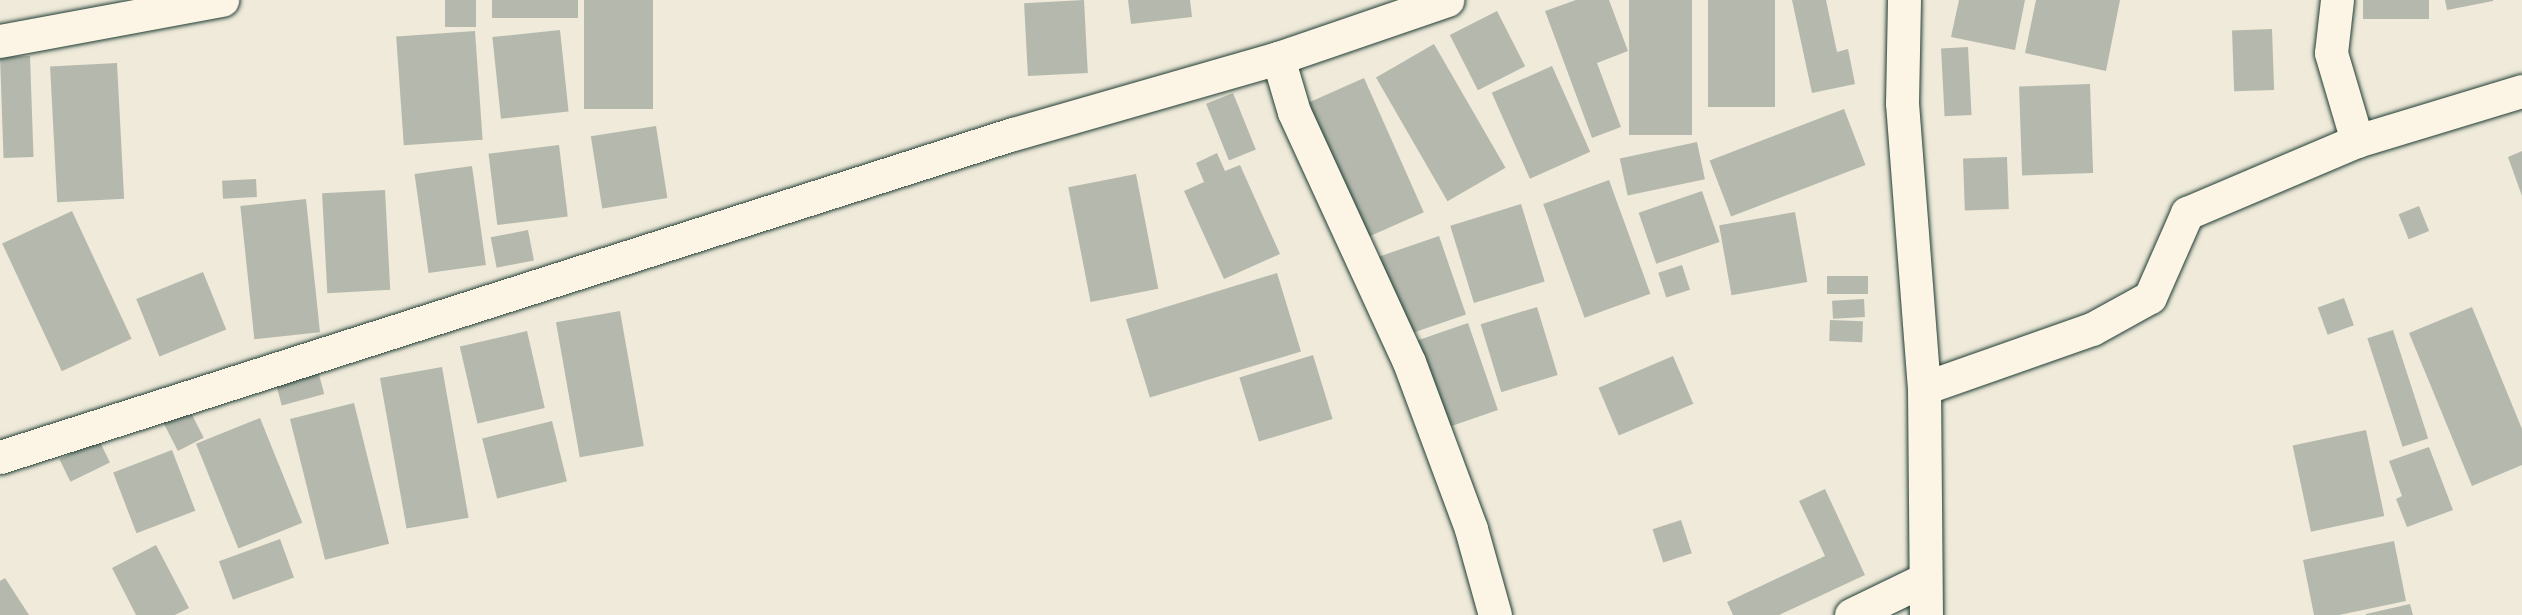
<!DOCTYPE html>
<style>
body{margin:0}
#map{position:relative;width:2522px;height:615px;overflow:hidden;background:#efeada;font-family:Itim,sans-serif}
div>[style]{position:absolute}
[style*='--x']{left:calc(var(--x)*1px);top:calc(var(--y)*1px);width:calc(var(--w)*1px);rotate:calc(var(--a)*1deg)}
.building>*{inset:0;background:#b5b9ad;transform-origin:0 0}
.roads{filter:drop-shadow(0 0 2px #1f3d34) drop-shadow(0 0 2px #1f3d34)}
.minor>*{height:33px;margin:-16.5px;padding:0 16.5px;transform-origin:16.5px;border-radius:16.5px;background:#fcf5e5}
span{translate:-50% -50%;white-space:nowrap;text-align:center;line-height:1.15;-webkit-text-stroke:5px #fcf5e5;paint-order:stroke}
</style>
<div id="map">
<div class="building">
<div style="left:445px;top:0;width:31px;height:27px"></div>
<div style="left:492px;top:0;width:86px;height:18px"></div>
<div style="left:584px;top:0;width:69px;height:109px"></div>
<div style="left:1084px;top:0;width:73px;height:60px;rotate:87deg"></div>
<div style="clip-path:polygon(1128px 0,1190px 0,1192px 17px,1131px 24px)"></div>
<div style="clip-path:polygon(1576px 0,1609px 0,1628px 51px,1597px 63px,1621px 127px,1592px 138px,1545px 11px)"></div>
<div style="left:1629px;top:0;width:63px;height:135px"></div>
<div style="left:1708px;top:0;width:67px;height:107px"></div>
<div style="clip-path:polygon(1792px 0,1826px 0,1837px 52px,1848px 49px,1855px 84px,1812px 93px)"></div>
<div style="clip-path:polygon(1959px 0,2025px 0,2015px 50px,1951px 37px)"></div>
<div style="clip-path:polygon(2036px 0,2120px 0,2106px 71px,2025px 53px)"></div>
<div style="left:2363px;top:0;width:66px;height:19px"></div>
<div style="clip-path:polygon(2445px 0,2493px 0,2493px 1px,2447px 10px)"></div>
<div style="left:1497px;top:11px;width:62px;height:53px;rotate:63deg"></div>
<div style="left:2272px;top:29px;width:61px;height:40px;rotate:88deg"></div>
<div style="left:560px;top:30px;width:82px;height:68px;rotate:84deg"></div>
<div style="left:475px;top:31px;width:109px;height:79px;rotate:86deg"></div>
<div style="left:1434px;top:44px;width:143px;height:67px;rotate:60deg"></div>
<div style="left:1968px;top:47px;width:68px;height:27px;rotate:87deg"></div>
<div style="left:30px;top:56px;width:101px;height:30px;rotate:88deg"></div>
<div style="left:117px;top:63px;width:136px;height:67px;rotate:87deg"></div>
<div style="left:1552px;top:66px;width:94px;height:66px;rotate:66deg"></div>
<div style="left:1364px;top:78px;width:147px;height:69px;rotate:66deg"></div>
<div style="left:2090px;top:84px;width:89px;height:71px;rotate:88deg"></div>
<div style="left:1233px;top:93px;width:61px;height:29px;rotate:68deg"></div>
<div style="left:1844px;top:109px;width:60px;height:144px;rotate:69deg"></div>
<div style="left:656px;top:126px;width:73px;height:66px;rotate:81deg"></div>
<div style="left:1697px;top:142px;width:38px;height:79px;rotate:78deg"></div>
<div style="left:559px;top:145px;width:72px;height:71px;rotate:83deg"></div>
<div style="clip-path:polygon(2522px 151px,2522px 196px,2508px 157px)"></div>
<div style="clip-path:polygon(1217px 153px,1225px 171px,1240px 165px,1280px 254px,1224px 279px,1184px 191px,1204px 182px,1196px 163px)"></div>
<div style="left:2007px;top:157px;width:52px;height:44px;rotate:88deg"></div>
<div style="left:472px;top:166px;width:100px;height:58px;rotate:82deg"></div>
<div style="left:1136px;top:174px;width:117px;height:69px;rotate:79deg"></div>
<div style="left:256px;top:179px;width:18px;height:34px;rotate:87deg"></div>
<div style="left:1609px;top:180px;width:121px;height:70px;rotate:70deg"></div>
<div style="left:385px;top:190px;width:100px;height:63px;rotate:87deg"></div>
<div style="left:1702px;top:191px;width:54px;height:67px;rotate:71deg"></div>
<div style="left:306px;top:199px;width:134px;height:66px;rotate:84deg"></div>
<div style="left:1521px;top:204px;width:81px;height:74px;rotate:73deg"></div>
<div style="left:2419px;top:206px;width:27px;height:22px;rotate:68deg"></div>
<div style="left:72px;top:211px;width:141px;height:77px;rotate:65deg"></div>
<div style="left:1795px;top:212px;width:71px;height:77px;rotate:80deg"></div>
<div style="left:528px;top:230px;width:31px;height:38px;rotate:79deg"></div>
<div style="left:1439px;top:236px;width:83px;height:69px;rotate:71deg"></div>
<div style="left:1682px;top:265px;width:26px;height:25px;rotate:72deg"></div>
<div style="left:203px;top:272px;width:62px;height:72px;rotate:68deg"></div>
<div style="left:1277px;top:273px;width:82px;height:158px;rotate:73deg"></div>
<div style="left:1868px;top:276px;width:18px;height:41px;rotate:90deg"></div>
<div style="left:2344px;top:298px;width:29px;height:28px;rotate:70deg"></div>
<div style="left:1864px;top:299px;width:18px;height:32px;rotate:87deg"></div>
<div style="left:1537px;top:307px;width:71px;height:59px;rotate:73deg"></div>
<div style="clip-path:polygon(2472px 307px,2522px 429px,2522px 465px,2472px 486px,2409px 333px)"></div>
<div style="left:620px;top:311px;width:137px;height:65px;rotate:80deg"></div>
<div style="left:1830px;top:320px;width:33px;height:21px;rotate:2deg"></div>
<div style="left:1468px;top:323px;width:92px;height:59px;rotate:71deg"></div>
<div style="left:2393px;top:330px;width:114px;height:27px;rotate:72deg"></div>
<div style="left:527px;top:331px;width:79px;height:69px;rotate:77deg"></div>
<div style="left:1313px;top:355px;width:67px;height:77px;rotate:73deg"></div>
<div style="left:1673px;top:356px;width:52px;height:81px;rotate:67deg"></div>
<div style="left:317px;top:367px;width:28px;height:44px;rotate:75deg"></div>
<div style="left:442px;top:367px;width:153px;height:63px;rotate:80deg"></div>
<div style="left:186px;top:403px;width:39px;height:29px;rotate:63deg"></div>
<div style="left:354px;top:403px;width:145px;height:66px;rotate:76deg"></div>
<div style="left:260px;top:418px;width:113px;height:69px;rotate:68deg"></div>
<div style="left:552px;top:421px;width:62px;height:72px;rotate:76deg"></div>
<div style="left:2366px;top:430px;width:88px;height:75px;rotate:78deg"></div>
<div style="left:99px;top:440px;width:25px;height:44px;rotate:64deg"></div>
<div style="clip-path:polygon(2429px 447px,2453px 510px,2407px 527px,2396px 499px,2402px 496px,2389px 461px)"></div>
<div style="left:172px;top:450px;width:65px;height:63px;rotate:69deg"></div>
<div style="clip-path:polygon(1825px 489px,1865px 575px,1779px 615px,1733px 615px,1727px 602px,1825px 556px,1799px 501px)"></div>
<div style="left:1681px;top:520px;width:35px;height:30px;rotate:72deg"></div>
<div style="left:280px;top:539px;width:41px;height:65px;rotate:70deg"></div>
<div style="clip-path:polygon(2394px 541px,2406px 601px,2339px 615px,2314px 615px,2303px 560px)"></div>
<div style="clip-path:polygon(156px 545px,189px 608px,175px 615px,136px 615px,112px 568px)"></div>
<div style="clip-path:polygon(5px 578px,29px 615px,0 615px,0 581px)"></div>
<div style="clip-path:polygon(2410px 604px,2413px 615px,2366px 615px,2366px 614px)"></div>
</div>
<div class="roads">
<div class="minor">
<div style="--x:1904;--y:0;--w:103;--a:91.1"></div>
<div style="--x:1902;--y:103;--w:286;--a:85.6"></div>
<div style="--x:1924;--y:388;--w:227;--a:89.5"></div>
<div style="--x:2337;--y:0;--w:53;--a:96.5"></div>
<div style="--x:2331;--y:53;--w:92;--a:73.5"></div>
<div style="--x:0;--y:41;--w:226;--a:-10.5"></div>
<div style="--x:1278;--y:58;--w:56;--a:73.5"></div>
<div style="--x:1294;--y:112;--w:275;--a:65.3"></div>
<div style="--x:1409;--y:362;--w:178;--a:69.6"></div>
<div style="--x:1471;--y:529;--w:89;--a:74.4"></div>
<div style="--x:1924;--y:388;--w:178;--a:-19.4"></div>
<div style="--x:2092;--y:329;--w:66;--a:-28.9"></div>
<div style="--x:2150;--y:297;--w:92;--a:-66.2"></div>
<div style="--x:2187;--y:213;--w:185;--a:-23"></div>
<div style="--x:2357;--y:141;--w:172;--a:-16.9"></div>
<div style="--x:0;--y:457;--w:1063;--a:-17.69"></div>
<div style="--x:1013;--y:134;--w:276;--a:-16"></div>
<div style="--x:1278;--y:58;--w:179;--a:-18.9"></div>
<div style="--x:1851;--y:615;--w:80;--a:-25.9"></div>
</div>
</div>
</div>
